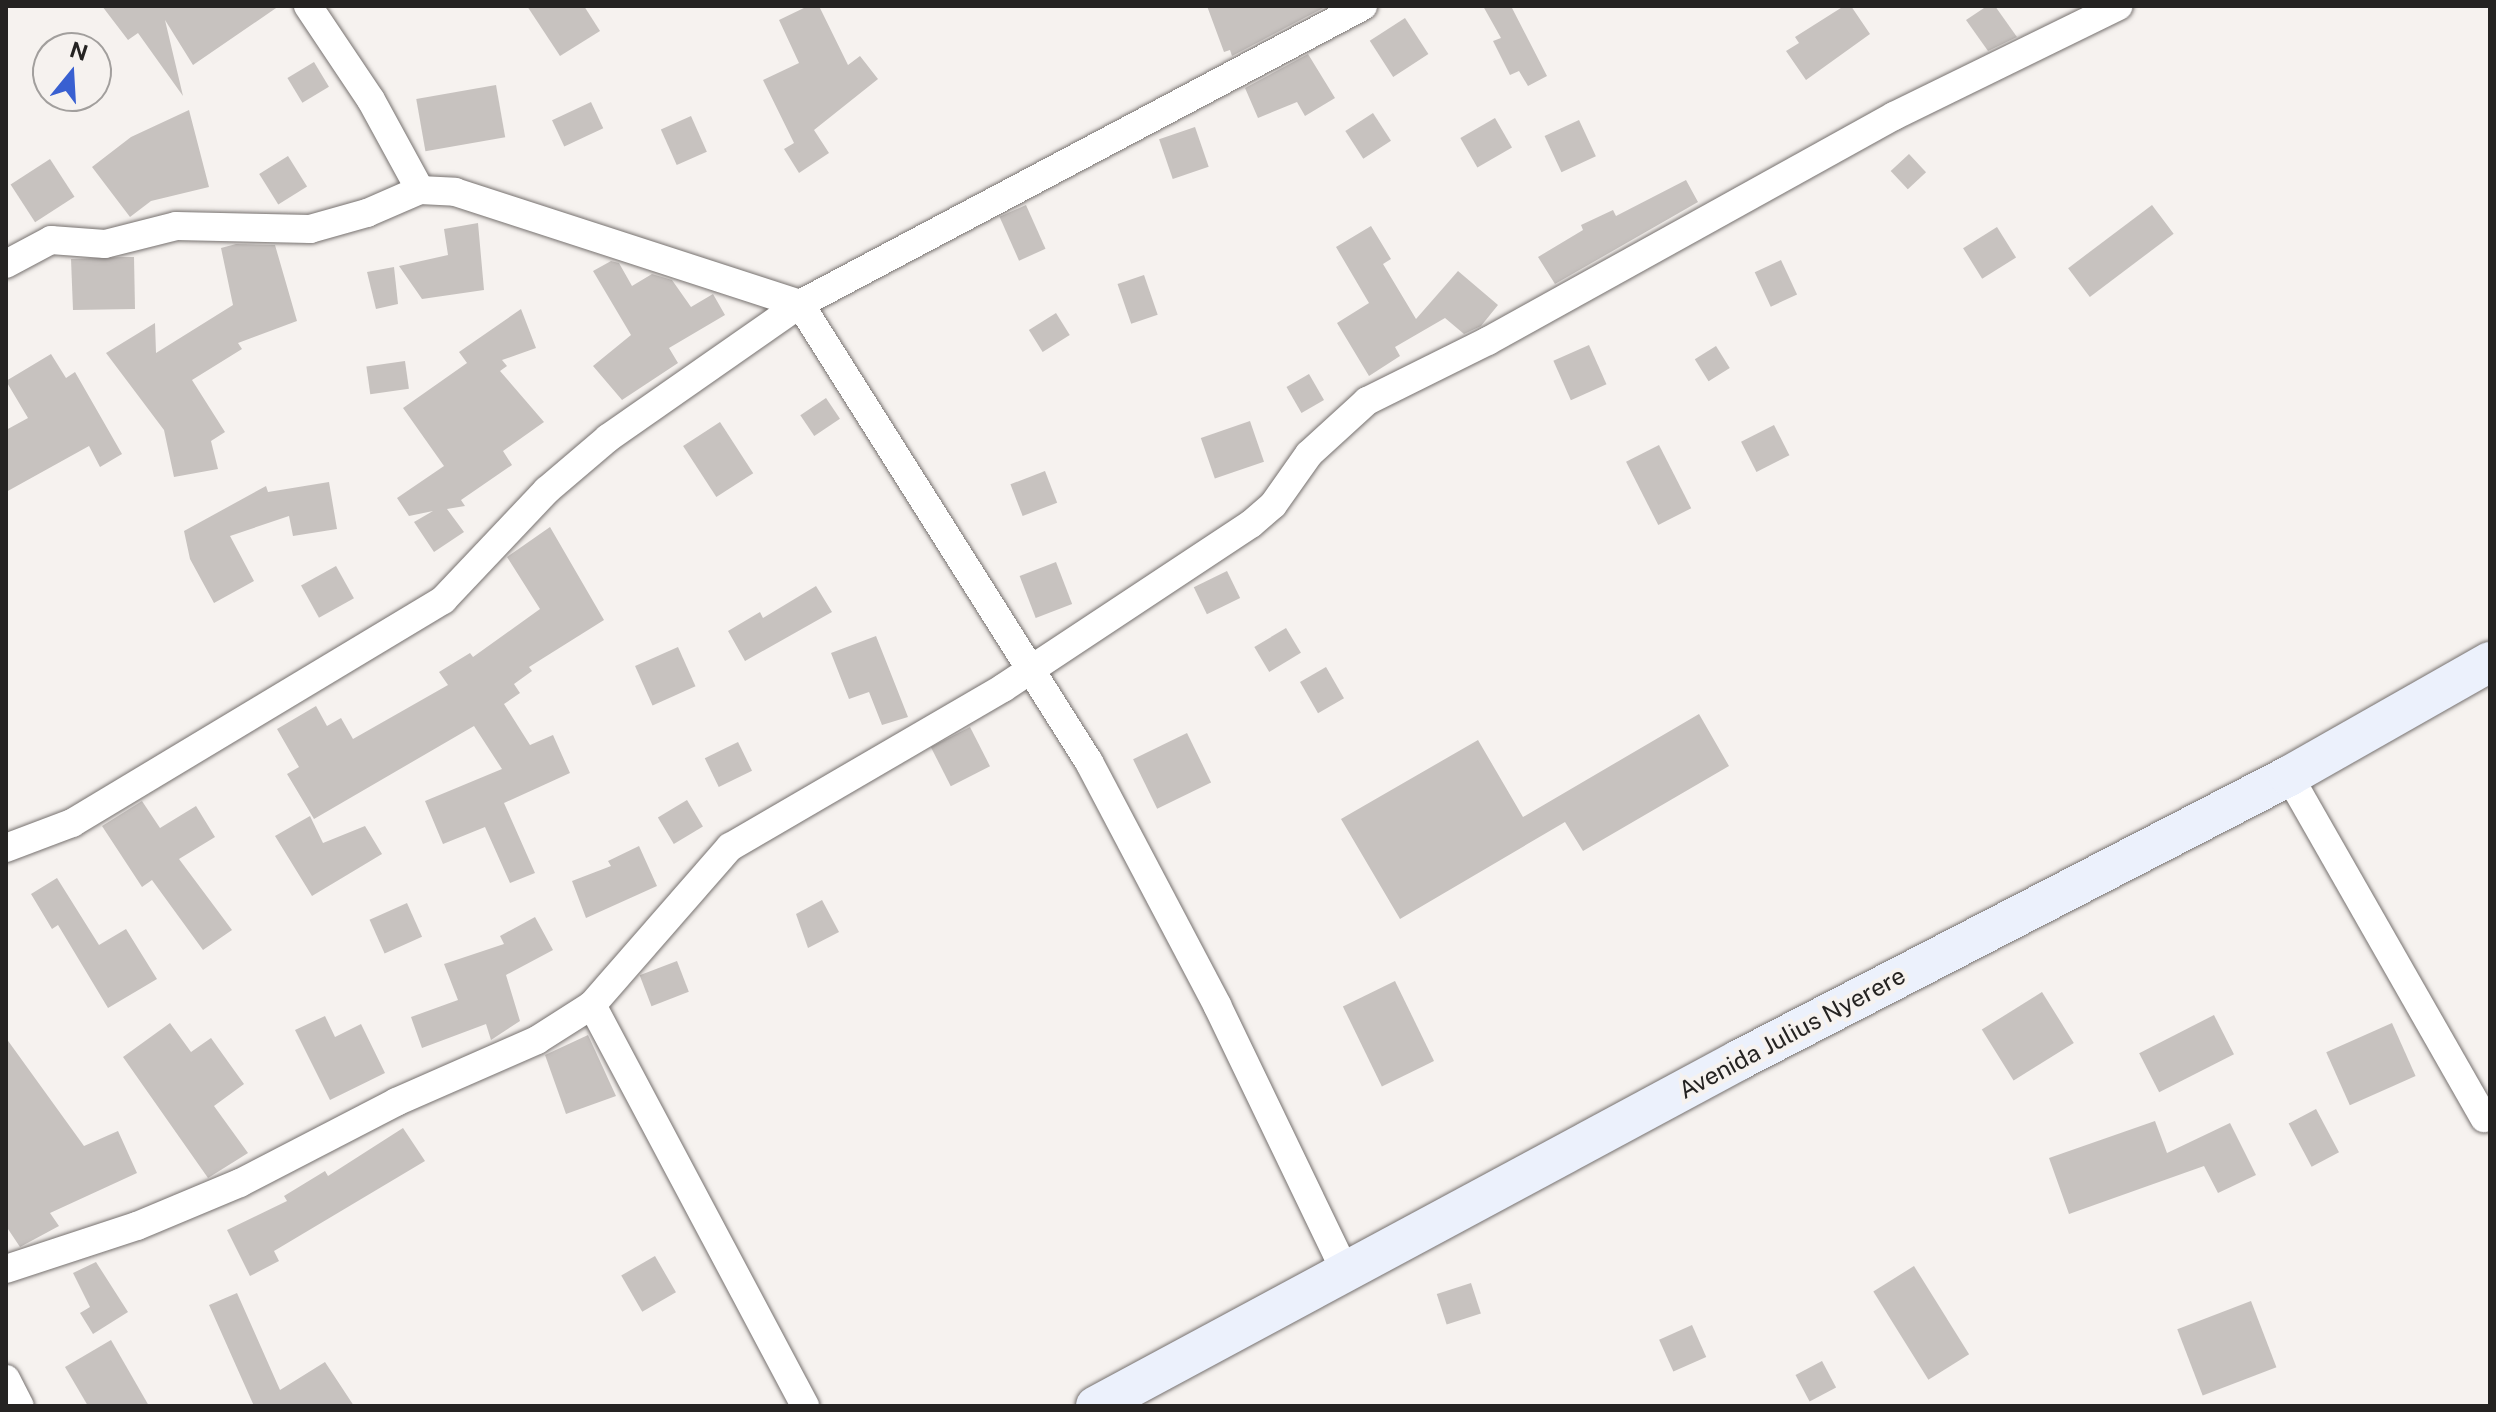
<!DOCTYPE html>
<style>
body{margin:0}
#map{position:relative;width:2496px;height:1412px;overflow:hidden;background:#f6f2ef;font-family:"Public Sans",sans-serif}
div>[style]{position:absolute}
[style*='--x']{left:calc(var(--x)*1px);top:calc(var(--y)*1px);width:calc(var(--w)*1px);rotate:calc(var(--a)*1deg)}
.building>*{inset:0;background:#c7c2bf;transform-origin:0 0}
.roads{filter:drop-shadow(0 0 2px #76716f) drop-shadow(0 0 2px #76716f)}
.street>*{height:28px;margin:-14px;padding:0 14px;transform-origin:14px;border-radius:14px;background:#fff}
.secondary>*{height:40px;margin:-20px;padding:0 20px;transform-origin:20px;border-radius:20px;background:#ecf1fc}
span{translate:-50% -50%;white-space:nowrap;text-align:center;line-height:1.15;-webkit-text-stroke:8px #f6f2ef;paint-order:stroke}
.street-label{font-size:24px;color:#252322}
.frame{position:absolute;inset:0;border:8px solid #252322;pointer-events:none}
.north{position:absolute;left:32px;top:32px;width:80px;height:80px;box-sizing:border-box;background:#f6f2ef;border:2px solid #a29f9d;border-radius:50%;rotate:18deg;font-size:22px;font-weight:700;line-height:32px;text-align:center;color:#252322}
.north::after{content:'';display:block;margin:auto;width:28px;height:36px;background:#3960d1;clip-path:polygon(50% 0,100% 100%,50% 72%,0 100%)}
</style>
<div id="map">
<div class="building">
<div style="clip-path:polygon(102px 6px,279px 6px,193px 65px,165px 20px,183px 96px,138px 33px,128px 40px)"></div>
<div style="clip-path:polygon(527px 6px,584px 6px,600px 31px,560px 56px)"></div>
<div style="clip-path:polygon(808px 6px,819px 6px,848px 65px,860px 56px,878px 79px,814px 130px,829px 153px,799px 173px,784px 149px,794px 143px,763px 80px,799px 63px,779px 20px)"></div>
<div style="clip-path:polygon(1207px 6px,1327px 6px,1232px 56px,1230px 50px,1224px 52px)"></div>
<div style="clip-path:polygon(1483px 6px,1511px 6px,1547px 76px,1528px 86px,1519px 71px,1510px 75px,1493px 41px,1501px 38px)"></div>
<div style="clip-path:polygon(1844px 6px,1851px 6px,1870px 34px,1806px 80px,1786px 51px,1799px 43px,1795px 37px)"></div>
<div style="clip-path:polygon(1987px 6px,1995px 6px,2017px 37px,1988px 51px,1966px 20px)"></div>
<div style="left:1405px;top:18px;width:43px;height:42px;rotate:57deg"></div>
<div style="clip-path:polygon(1308px 54px,1335px 98px,1305px 116px,1297px 102px,1258px 118px,1245px 88px)"></div>
<div style="left:314px;top:62px;width:29px;height:31px;rotate:59deg"></div>
<div style="left:496px;top:85px;width:53px;height:81px;rotate:80deg"></div>
<div style="left:591px;top:102px;width:29px;height:43px;rotate:65deg"></div>
<div style="clip-path:polygon(189px 110px,209px 187px,151px 201px,130px 217px,92px 167px,131px 137px)"></div>
<div style="left:1373px;top:113px;width:33px;height:33px;rotate:57deg"></div>
<div style="left:691px;top:116px;width:39px;height:33px;rotate:66deg"></div>
<div style="left:1495px;top:118px;width:34px;height:40px;rotate:60deg"></div>
<div style="left:1579px;top:120px;width:40px;height:38px;rotate:65deg"></div>
<div style="left:1195px;top:127px;width:42px;height:38px;rotate:71deg"></div>
<div style="left:1909px;top:154px;width:25px;height:25px;rotate:47deg"></div>
<div style="left:288px;top:156px;width:36px;height:34px;rotate:58deg"></div>
<div style="left:50px;top:159px;width:45px;height:47px;rotate:57deg"></div>
<div style="clip-path:polygon(1686px 180px,1698px 202px,1555px 284px,1538px 257px,1583px 230px,1581px 225px,1613px 210px,1616px 216px)"></div>
<div style="left:1026px;top:205px;width:48px;height:29px;rotate:66deg"></div>
<div style="left:2152px;top:205px;width:36px;height:105px;rotate:53deg"></div>
<div style="clip-path:polygon(478px 223px,484px 290px,422px 299px,399px 266px,448px 255px,444px 229px)"></div>
<div style="clip-path:polygon(1371px 226px,1391px 259px,1383px 264px,1416px 319px,1458px 271px,1498px 305px,1481px 326px,1464px 334px,1445px 318px,1395px 347px,1400px 356px,1369px 376px,1337px 323px,1369px 303px,1336px 247px)"></div>
<div style="left:1997px;top:227px;width:36px;height:40px;rotate:58deg"></div>
<div style="clip-path:polygon(236px 244px,275px 245px,297px 321px,238px 343px,242px 349px,192px 380px,225px 432px,211px 441px,218px 469px,174px 477px,164px 430px,106px 353px,155px 323px,156px 353px,233px 305px,221px 248px)"></div>
<div style="clip-path:polygon(123px 257px,134px 257px,135px 309px,73px 310px,71px 259px)"></div>
<div style="left:1781px;top:260px;width:38px;height:29px;rotate:65deg"></div>
<div style="clip-path:polygon(611px 261px,619px 263px,632px 286px,652px 274px,672px 280px,691px 307px,713px 294px,725px 315px,669px 348px,678px 363px,622px 400px,593px 366px,631px 335px,593px 271px)"></div>
<div style="clip-path:polygon(394px 267px,398px 304px,376px 309px,367px 272px)"></div>
<div style="left:1144px;top:275px;width:42px;height:28px;rotate:71deg"></div>
<div style="clip-path:polygon(521px 309px,536px 348px,502px 360px,507px 366px,500px 371px,544px 422px,503px 451px,512px 465px,461px 500px,465px 506px,447px 509px,464px 532px,434px 552px,414px 522px,433px 511px,409px 516px,397px 498px,444px 466px,403px 408px,467px 363px,459px 352px)"></div>
<div style="left:1056px;top:313px;width:26px;height:32px;rotate:58deg"></div>
<div style="left:1589px;top:345px;width:43px;height:39px;rotate:66deg"></div>
<div style="left:1716px;top:346px;width:26px;height:25px;rotate:58deg"></div>
<div style="clip-path:polygon(51px 354px,66px 378px,75px 372px,122px 454px,100px 467px,89px 446px,6px 492px,6px 430px,28px 418px,6px 381px)"></div>
<div style="left:405px;top:361px;width:28px;height:39px;rotate:82deg"></div>
<div style="left:1309px;top:374px;width:30px;height:26px;rotate:60deg"></div>
<div style="left:826px;top:398px;width:25px;height:31px;rotate:56deg"></div>
<div style="left:1250px;top:421px;width:43px;height:52px;rotate:71deg"></div>
<div style="left:720px;top:422px;width:61px;height:44px;rotate:57deg"></div>
<div style="left:1774px;top:425px;width:34px;height:37px;rotate:63deg"></div>
<div style="left:1659px;top:445px;width:71px;height:37px;rotate:63deg"></div>
<div style="left:1045px;top:471px;width:34px;height:37px;rotate:69deg"></div>
<div style="clip-path:polygon(329px 482px,337px 529px,293px 536px,289px 516px,230px 536px,254px 581px,214px 603px,190px 559px,184px 531px,266px 486px,268px 492px)"></div>
<div style="clip-path:polygon(550px 527px,604px 620px,529px 667px,532px 671px,514px 684px,520px 693px,504px 704px,530px 745px,553px 735px,570px 773px,504px 803px,535px 873px,510px 883px,485px 827px,443px 844px,425px 801px,502px 769px,474px 726px,314px 819px,287px 774px,299px 767px,277px 729px,316px 706px,327px 726px,341px 718px,353px 739px,448px 685px,439px 672px,470px 653px,473px 657px,540px 609px,507px 557px)"></div>
<div style="left:1056px;top:562px;width:45px;height:39px;rotate:69deg"></div>
<div style="left:336px;top:566px;width:37px;height:40px;rotate:61deg"></div>
<div style="left:1227px;top:571px;width:30px;height:37px;rotate:64deg"></div>
<div style="clip-path:polygon(816px 586px,832px 612px,745px 661px,728px 631px,760px 612px,763px 618px)"></div>
<div style="left:1286px;top:628px;width:29px;height:37px;rotate:59deg"></div>
<div style="clip-path:polygon(876px 636px,908px 717px,882px 725px,869px 692px,849px 699px,831px 653px)"></div>
<div style="left:678px;top:647px;width:43px;height:47px;rotate:66deg"></div>
<div style="left:1326px;top:667px;width:36px;height:30px;rotate:60deg"></div>
<div style="clip-path:polygon(1699px 714px,1729px 766px,1583px 851px,1565px 822px,1400px 919px,1341px 819px,1478px 740px,1523px 817px)"></div>
<div style="left:970px;top:727px;width:44px;height:44px;rotate:63deg"></div>
<div style="left:1187px;top:733px;width:55px;height:60px;rotate:64deg"></div>
<div style="left:738px;top:742px;width:32px;height:37px;rotate:64deg"></div>
<div style="left:687px;top:800px;width:31px;height:34px;rotate:59deg"></div>
<div style="clip-path:polygon(142px 801px,160px 828px,196px 806px,215px 837px,179px 859px,232px 930px,203px 950px,152px 880px,142px 887px,102px 826px)"></div>
<div style="clip-path:polygon(310px 816px,323px 843px,365px 826px,382px 854px,312px 896px,275px 836px)"></div>
<div style="clip-path:polygon(639px 846px,657px 886px,586px 918px,572px 881px,611px 866px,608px 861px)"></div>
<div style="clip-path:polygon(57px 878px,99px 945px,126px 929px,157px 979px,108px 1008px,58px 925px,52px 929px,31px 894px)"></div>
<div style="clip-path:polygon(822px 900px,839px 932px,808px 948px,796px 914px)"></div>
<div style="left:407px;top:903px;width:37px;height:41px;rotate:66deg"></div>
<div style="clip-path:polygon(535px 917px,553px 950px,506px 975px,520px 1021px,491px 1040px,486px 1024px,422px 1048px,411px 1017px,458px 1000px,444px 964px,504px 944px,500px 936px)"></div>
<div style="left:677px;top:961px;width:33px;height:40px;rotate:69deg"></div>
<div style="left:1395px;top:981px;width:89px;height:58px;rotate:64deg"></div>
<div style="left:2042px;top:992px;width:60px;height:71px;rotate:58deg"></div>
<div style="left:2214px;top:1015px;width:44px;height:84px;rotate:63deg"></div>
<div style="clip-path:polygon(325px 1016px,335px 1037px,361px 1024px,385px 1073px,330px 1100px,295px 1030px)"></div>
<div style="clip-path:polygon(170px 1023px,191px 1052px,211px 1038px,244px 1084px,214px 1106px,248px 1153px,208px 1178px,123px 1057px)"></div>
<div style="left:2392px;top:1023px;width:58px;height:72px;rotate:66deg"></div>
<div style="clip-path:polygon(588px 1035px,616px 1096px,566px 1114px,545px 1055px)"></div>
<div style="clip-path:polygon(6px 1038px,84px 1146px,118px 1131px,137px 1173px,50px 1213px,59px 1226px,20px 1247px,6px 1226px)"></div>
<div style="left:2316px;top:1109px;width:49px;height:31px;rotate:62deg"></div>
<div style="clip-path:polygon(2155px 1121px,2167px 1153px,2230px 1123px,2256px 1175px,2218px 1193px,2204px 1166px,2069px 1214px,2049px 1158px)"></div>
<div style="clip-path:polygon(403px 1128px,425px 1161px,274px 1251px,279px 1261px,250px 1276px,227px 1230px,287px 1201px,284px 1196px,325px 1171px,328px 1176px)"></div>
<div style="left:655px;top:1256px;width:42px;height:39px;rotate:60deg"></div>
<div style="clip-path:polygon(96px 1262px,128px 1312px,93px 1334px,80px 1313px,90px 1307px,73px 1273px)"></div>
<div style="left:1914px;top:1266px;width:104px;height:48px;rotate:58deg"></div>
<div style="left:1471px;top:1283px;width:32px;height:36px;rotate:72deg"></div>
<div style="clip-path:polygon(237px 1293px,280px 1390px,325px 1362px,354px 1406px,254px 1406px,209px 1305px)"></div>
<div style="left:2251px;top:1301px;width:71px;height:79px;rotate:69deg"></div>
<div style="left:1692px;top:1325px;width:35px;height:36px;rotate:66deg"></div>
<div style="clip-path:polygon(111px 1340px,149px 1406px,88px 1406px,65px 1367px)"></div>
<div style="left:1822px;top:1361px;width:30px;height:30px;rotate:62deg"></div>
</div>
<div class="roads">
<div class="street">
<div style="--x:308;--y:6;--w:113;--a:56.2"></div>
<div style="--x:371;--y:100;--w:102;--a:61.4"></div>
<div style="--x:6;--y:264;--w:51;--a:-28.1"></div>
<div style="--x:51;--y:240;--w:54;--a:4.2"></div>
<div style="--x:105;--y:244;--w:73;--a:-14.2"></div>
<div style="--x:176;--y:226;--w:134;--a:1.3"></div>
<div style="--x:310;--y:229;--w:59;--a:-15.7"></div>
<div style="--x:367;--y:213;--w:58;--a:-23.5"></div>
<div style="--x:420;--y:190;--w:35;--a:3"></div>
<div style="--x:455;--y:192;--w:363;--a:18"></div>
<div style="--x:800;--y:304;--w:542;--a:57.75"></div>
<div style="--x:1089;--y:762;--w:275;--a:62.2"></div>
<div style="--x:1217;--y:1005;--w:297;--a:64.3"></div>
<div style="--x:2289;--y:776;--w:394;--a:60.3"></div>
<div style="--x:6;--y:848;--w:71;--a:-20.7"></div>
<div style="--x:72;--y:823;--w:433;--a:-31"></div>
<div style="--x:443;--y:600;--w:151;--a:-46.6"></div>
<div style="--x:547;--y:490;--w:80;--a:-40.4"></div>
<div style="--x:608;--y:438;--w:234;--a:-34.9"></div>
<div style="--x:800;--y:304;--w:637;--a:-27.89"></div>
<div style="--x:592;--y:1005;--w:210;--a:-48.9"></div>
<div style="--x:730;--y:847;--w:316;--a:-30.2"></div>
<div style="--x:1003;--y:688;--w:297;--a:-33.5"></div>
<div style="--x:1251;--y:524;--w:29;--a:-41"></div>
<div style="--x:1273;--y:505;--w:62;--a:-54.8"></div>
<div style="--x:1309;--y:454;--w:79;--a:-42.4"></div>
<div style="--x:1367;--y:401;--w:135;--a:-26.4"></div>
<div style="--x:1488;--y:341;--w:464;--a:-29"></div>
<div style="--x:1894;--y:116;--w:250;--a:-26.1"></div>
<div style="--x:6;--y:1269;--w:138;--a:-18.2"></div>
<div style="--x:137;--y:1226;--w:112;--a:-22.7"></div>
<div style="--x:240;--y:1183;--w:176;--a:-27.4"></div>
<div style="--x:396;--y:1102;--w:154;--a:-23.7"></div>
<div style="--x:537;--y:1040;--w:65;--a:-32.5"></div>
<div style="--x:592;--y:1005;--w:454;--a:62"></div>
<div style="--x:6;--y:1379;--w:30;--a:63"></div>
</div>
<div class="secondary">
<div style="--x:1096;--y:1406;--w:730;--a:-28.28"></div>
<div style="--x:1739;--y:1060;--w:619;--a:-27.31"></div>
<div style="--x:2289;--y:776;--w:231;--a:-29.6"></div>
</div>
</div>
<div class="street-label">
<span style="left:1792px;top:1033px;rotate:-28deg">Avenida Julius Nyerere</span>
</div>
<div class="frame"></div>
<div class="north">N</div>
</div>
